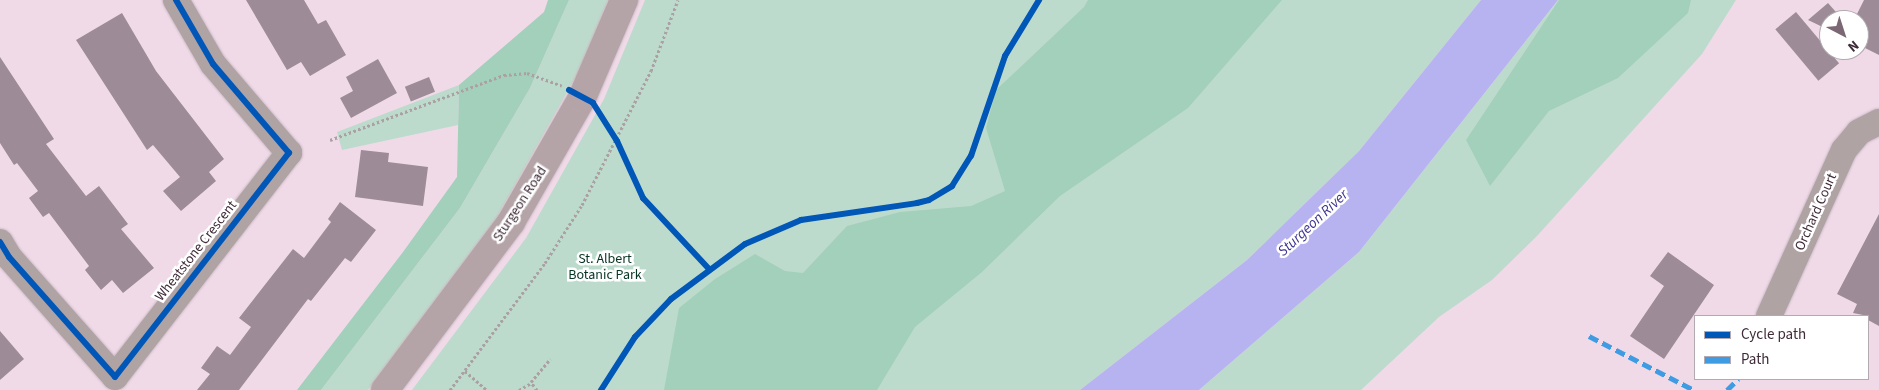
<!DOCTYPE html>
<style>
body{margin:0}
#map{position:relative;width:1879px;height:390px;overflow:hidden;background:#f0dae8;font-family:"Source Sans 3",sans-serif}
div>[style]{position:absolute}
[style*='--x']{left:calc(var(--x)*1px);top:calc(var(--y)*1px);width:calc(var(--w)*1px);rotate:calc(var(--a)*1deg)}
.green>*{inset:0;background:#bddbcc}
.forest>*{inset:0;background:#a2d0bb}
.water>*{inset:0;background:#b7b3f0}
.building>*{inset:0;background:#9d8b97;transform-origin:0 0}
.path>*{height:3px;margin-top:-1.5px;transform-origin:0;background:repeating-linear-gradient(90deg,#aba0a3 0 2.5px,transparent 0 5px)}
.roads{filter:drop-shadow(0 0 1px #cbb9c4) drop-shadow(0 0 1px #cbb9c4)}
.minor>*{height:26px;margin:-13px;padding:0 13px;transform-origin:13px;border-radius:13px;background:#afa3a4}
.major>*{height:28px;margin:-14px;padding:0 14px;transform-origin:14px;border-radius:14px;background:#b4a4a8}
.quiet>*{height:5px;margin-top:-2.5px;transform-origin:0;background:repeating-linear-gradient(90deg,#3f9ce2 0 10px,transparent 0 15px)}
.cycleway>*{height:6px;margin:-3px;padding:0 3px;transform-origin:3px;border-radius:3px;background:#0057b8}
span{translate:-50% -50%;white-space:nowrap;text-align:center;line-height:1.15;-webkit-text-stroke:5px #fff;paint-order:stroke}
.street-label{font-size:14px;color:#3e2b37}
.park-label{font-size:14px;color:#083523}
.water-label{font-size:15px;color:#3c3492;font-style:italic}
.legend{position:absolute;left:1694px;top:315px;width:175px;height:65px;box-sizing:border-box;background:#fff;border:1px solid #b2aaaf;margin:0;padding:6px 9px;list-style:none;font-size:15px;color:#3e2b37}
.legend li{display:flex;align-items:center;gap:10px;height:25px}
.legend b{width:25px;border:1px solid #b2aaaf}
.north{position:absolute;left:1819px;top:10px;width:50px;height:50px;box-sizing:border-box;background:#fff;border:1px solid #b2aaaf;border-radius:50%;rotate:140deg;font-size:14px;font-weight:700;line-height:20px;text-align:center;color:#3e2b37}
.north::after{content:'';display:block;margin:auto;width:18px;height:22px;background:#7c6875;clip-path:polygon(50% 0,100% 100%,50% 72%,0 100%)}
</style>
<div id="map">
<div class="green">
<div style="clip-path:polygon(569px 0,608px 0,580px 69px,497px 217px,368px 390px,321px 390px,460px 208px,530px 88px)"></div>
<div style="clip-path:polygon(645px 0,1481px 0,1359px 151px,1247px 260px,1080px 390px,412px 390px,526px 238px,604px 99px)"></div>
<div style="clip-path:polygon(1558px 0,1736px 0,1702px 54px,1537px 236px,1492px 280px,1439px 317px,1361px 390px,1199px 390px,1359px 252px)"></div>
<div style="clip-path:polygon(459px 85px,458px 125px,342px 150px,337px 132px)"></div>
</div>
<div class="forest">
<div style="clip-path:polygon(548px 0,569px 0,530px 88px,460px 208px,321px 390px,297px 390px,403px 252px,457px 177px,459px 85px,544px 12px)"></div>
<div style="clip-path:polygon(1088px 0,1282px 0,1188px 108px,1060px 196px,982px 272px,915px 327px,877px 390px,664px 390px,679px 308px,715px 279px,755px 254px,785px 271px,803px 273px,847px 226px,900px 212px,971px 206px,1005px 191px,986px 128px,996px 90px,1084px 7px)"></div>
<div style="clip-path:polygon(1559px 0,1691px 0,1688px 13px,1618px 78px,1549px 111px,1490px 186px,1466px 140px)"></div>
</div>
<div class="water">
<div style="clip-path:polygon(1481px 0,1558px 0,1359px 252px,1199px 390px,1080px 390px,1247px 260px,1359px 151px)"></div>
</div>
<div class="building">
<div style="clip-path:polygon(246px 0,304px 0,318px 24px,326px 20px,346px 55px,310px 76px,301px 62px,287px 70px)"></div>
<div style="clip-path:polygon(1864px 0,1879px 0,1879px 55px,1859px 45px,1859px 20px,1854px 20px)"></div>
<div style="clip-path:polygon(1828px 3px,1843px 20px,1829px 20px,1829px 30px,1808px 20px)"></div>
<div style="left:1796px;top:12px;width:67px;height:27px;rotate:50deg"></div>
<div style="clip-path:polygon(122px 13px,156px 71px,224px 159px,209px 172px,216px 181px,181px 211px,163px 191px,180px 177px,153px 145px,147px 150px,76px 40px)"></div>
<div style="clip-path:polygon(0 57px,54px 139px,46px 144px,86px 196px,99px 186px,128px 224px,121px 229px,154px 268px,123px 293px,112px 280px,101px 290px,85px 270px,89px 266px,49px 213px,43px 217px,29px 198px,38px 191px,17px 163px,14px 165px,0 143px)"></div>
<div style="clip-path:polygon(378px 59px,397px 93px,351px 118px,340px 98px,353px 91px,346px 77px)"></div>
<div style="left:429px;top:77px;width:16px;height:26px;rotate:68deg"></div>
<div style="clip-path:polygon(361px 150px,389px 153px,388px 162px,428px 167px,423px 206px,355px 197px)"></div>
<div style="clip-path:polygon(340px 202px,376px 230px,351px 262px,345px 258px,311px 301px,308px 299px,239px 390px,197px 390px,210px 374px,201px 368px,217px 346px,230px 355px,251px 327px,239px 318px,293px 249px,304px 258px,331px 222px,328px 219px)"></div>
<div style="clip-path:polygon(1879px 214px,1879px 326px,1868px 320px,1868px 316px,1853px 313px,1857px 304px,1837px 294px)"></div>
<div style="clip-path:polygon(1668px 252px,1714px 285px,1664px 359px,1630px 336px,1664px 286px,1650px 276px)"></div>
<div style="clip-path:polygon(0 331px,24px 359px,0 380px)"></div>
</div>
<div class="path">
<div style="--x:330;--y:140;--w:186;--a:-20.5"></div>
<div style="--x:504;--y:75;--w:23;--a:-5"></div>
<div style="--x:527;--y:73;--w:37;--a:20"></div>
<div style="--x:465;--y:371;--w:29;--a:41"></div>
<div style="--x:450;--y:390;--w:159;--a:-53.2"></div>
<div style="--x:545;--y:263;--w:69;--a:-57.5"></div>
<div style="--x:582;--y:205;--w:151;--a:-62.8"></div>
<div style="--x:651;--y:71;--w:76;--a:-69.2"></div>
<div style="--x:519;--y:390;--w:14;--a:-30"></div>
<div style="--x:537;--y:390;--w:10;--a:-127"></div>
<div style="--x:531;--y:382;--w:30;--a:-50"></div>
</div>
<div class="roads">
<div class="minor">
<div style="--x:0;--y:242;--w:17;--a:59"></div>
<div style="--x:9;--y:257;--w:160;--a:48.5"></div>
<div style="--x:115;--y:377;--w:284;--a:-52.2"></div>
<div style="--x:289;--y:153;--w:117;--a:-130.5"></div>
<div style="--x:213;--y:64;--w:74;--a:-120"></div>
<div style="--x:1769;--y:316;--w:182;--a:-65.7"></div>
<div style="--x:1844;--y:150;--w:23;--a:-50"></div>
<div style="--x:1859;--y:132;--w:22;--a:-27"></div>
</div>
<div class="major">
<div style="--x:385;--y:390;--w:210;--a:-53.1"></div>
<div style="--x:511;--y:222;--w:143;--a:-60.2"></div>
<div style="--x:582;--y:98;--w:107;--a:-66.8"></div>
</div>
</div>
<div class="quiet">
<div style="--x:1589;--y:336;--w:118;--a:27.2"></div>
<div style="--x:1727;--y:390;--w:16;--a:-45"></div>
</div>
<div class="cycleway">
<div style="--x:569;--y:90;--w:27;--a:28"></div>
<div style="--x:593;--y:103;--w:45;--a:57.7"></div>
<div style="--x:617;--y:141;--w:63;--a:65.5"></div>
<div style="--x:643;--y:198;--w:97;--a:47.1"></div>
<div style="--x:0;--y:242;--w:17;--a:59"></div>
<div style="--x:9;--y:257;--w:160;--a:48.5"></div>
<div style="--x:115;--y:377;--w:284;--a:-52.2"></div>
<div style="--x:289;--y:153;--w:117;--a:-130.5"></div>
<div style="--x:213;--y:64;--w:74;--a:-120"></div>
<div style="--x:601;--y:390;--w:63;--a:-57.3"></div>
<div style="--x:635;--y:337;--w:52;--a:-46.5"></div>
<div style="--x:671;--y:299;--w:92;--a:-36.6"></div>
<div style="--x:745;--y:244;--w:61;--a:-23.2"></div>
<div style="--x:801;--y:220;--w:117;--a:-8.3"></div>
<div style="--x:917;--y:203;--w:12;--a:-14"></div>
<div style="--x:929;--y:200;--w:27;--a:-31"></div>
<div style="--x:952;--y:186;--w:36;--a:-58"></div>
<div style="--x:971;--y:156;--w:106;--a:-71.2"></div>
<div style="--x:1005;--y:56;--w:66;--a:-58.7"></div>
</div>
<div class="street-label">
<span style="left:520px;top:204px;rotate:-57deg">Sturgeon Road</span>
<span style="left:1816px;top:212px;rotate:-66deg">Orchard Court</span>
<span style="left:196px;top:251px;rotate:-52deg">Wheatstone Crescent</span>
</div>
<div class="park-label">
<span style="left:605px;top:267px">St. Albert<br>Botanic Park</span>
</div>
<div class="water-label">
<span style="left:1313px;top:223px;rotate:-43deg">Sturgeon River</span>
</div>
<ul class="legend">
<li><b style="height:6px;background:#0057b8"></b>Cycle path</li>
<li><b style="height:6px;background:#3f9ce2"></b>Path</li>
</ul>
<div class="north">N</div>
</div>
